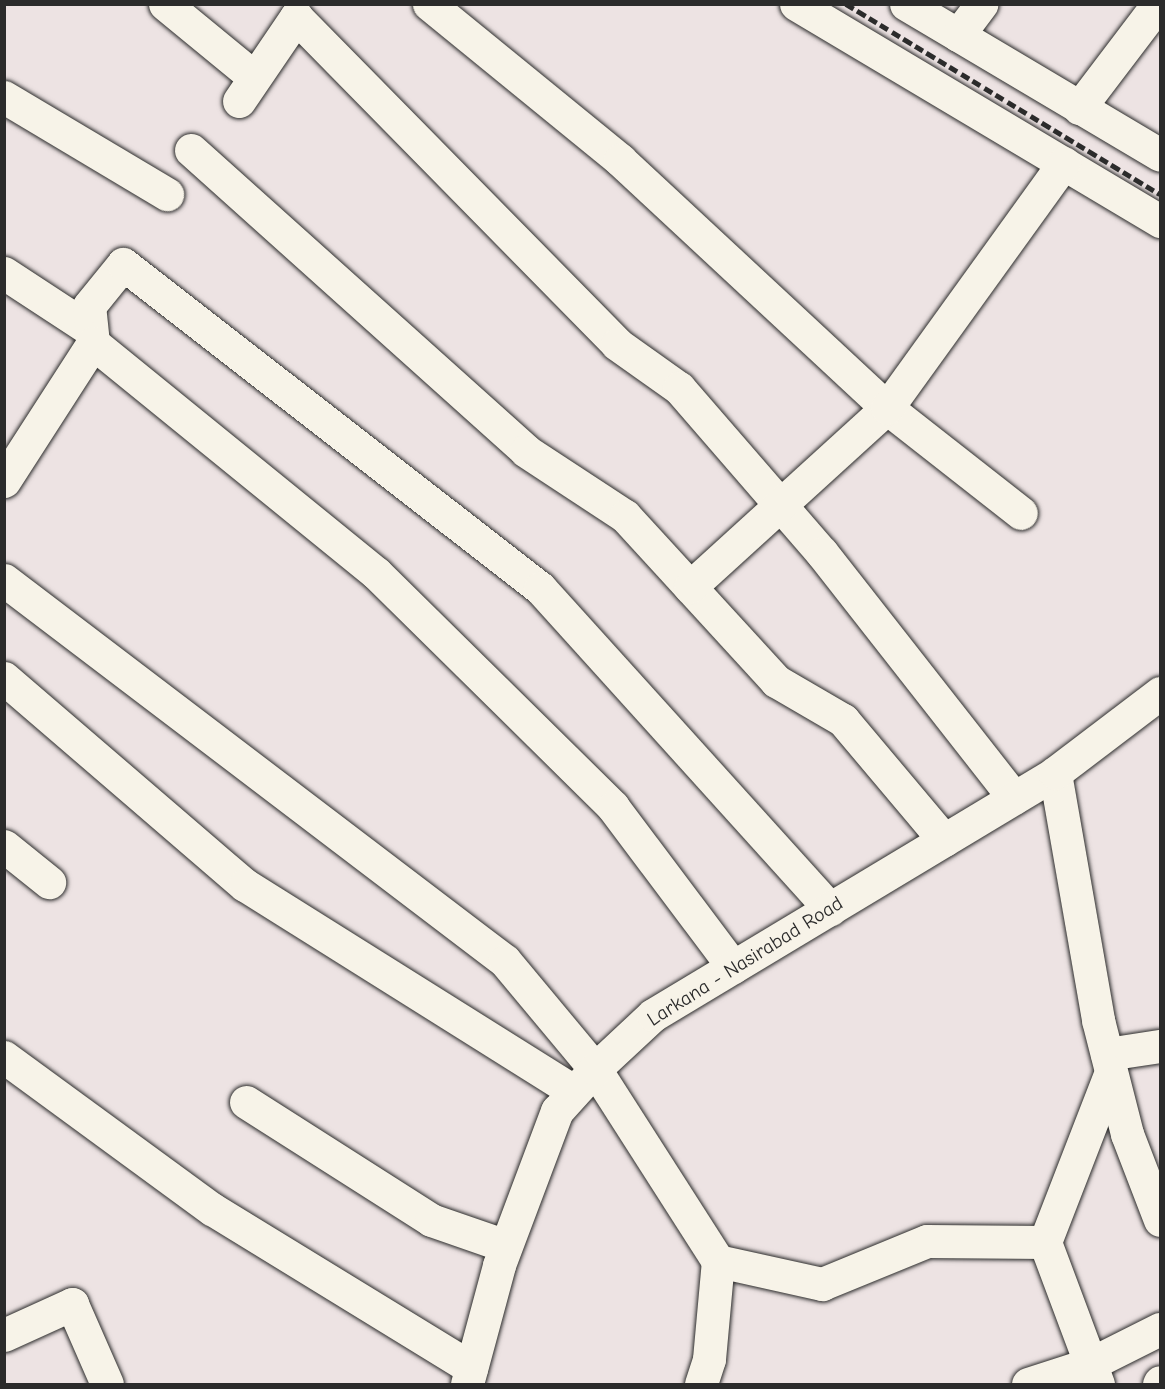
<!DOCTYPE html>
<style>
body{margin:0}
#map{position:relative;width:1165px;height:1389px;overflow:hidden;background:#ede3e3;font-family:"Comic Neue",sans-serif}
div>[style]{position:absolute}
[style*='--x']{left:calc(var(--x)*1px);top:calc(var(--y)*1px);width:calc(var(--w)*1px);rotate:calc(var(--a)*1deg)}
.roads{filter:drop-shadow(0 0 2px #2b2b2b) drop-shadow(0 0 2px #2b2b2b)}
.minor>*{height:33px;margin:-16.5px;padding:0 16.5px;transform-origin:16.5px;border-radius:16.5px;background:#f7f3e8}
.major>*{height:33px;margin:-16.5px;padding:0 16.5px;transform-origin:16.5px;border-radius:16.5px;background:#f7f3e8}
.rail>*{height:4.5px;margin-top:-2.25px;transform-origin:0;background:repeating-linear-gradient(90deg,#2b2b2b 0 9px,transparent 0 13.5px)}
span{translate:-50% -50%;white-space:nowrap;text-align:center;line-height:1.15;-webkit-text-stroke:4.5px #f7f3e8;paint-order:stroke}
.street-label{font-size:20px;color:#2b2b2b}
.frame{position:absolute;inset:0;border:6px solid #2b2b2b;pointer-events:none}
</style>
<div id="map">
<div class="roads">
<div class="minor">
<div style="--x:165;--y:4;--w:115;--a:39.4"></div>
<div style="--x:429;--y:4;--w:247;--a:39.2"></div>
<div style="--x:620;--y:160;--w:364;--a:42.9"></div>
<div style="--x:887;--y:408;--w:170;--a:38.1"></div>
<div style="--x:796;--y:4;--w:424;--a:30.8"></div>
<div style="--x:906;--y:4;--w:295;--a:30.7"></div>
<div style="--x:958;--y:35;--w:39;--a:-53"></div>
<div style="--x:4;--y:97;--w:190;--a:30.8"></div>
<div style="--x:239;--y:101;--w:102;--a:-55.8"></div>
<div style="--x:296;--y:17;--w:458;--a:45.5"></div>
<div style="--x:617;--y:344;--w:76;--a:35.4"></div>
<div style="--x:679;--y:388;--w:218;--a:49.1"></div>
<div style="--x:822;--y:553;--w:311;--a:51.9"></div>
<div style="--x:1079;--y:108;--w:131;--a:-52.8"></div>
<div style="--x:191;--y:150;--w:450;--a:41.9"></div>
<div style="--x:526;--y:451;--w:118;--a:33.3"></div>
<div style="--x:625;--y:516;--w:224;--a:47.5"></div>
<div style="--x:776;--y:681;--w:78;--a:30.2"></div>
<div style="--x:843;--y:720;--w:157;--a:49.9"></div>
<div style="--x:4;--y:273;--w:104;--a:33.2"></div>
<div style="--x:93;--y:343;--w:37;--a:-96"></div>
<div style="--x:89;--y:306;--w:54;--a:-51"></div>
<div style="--x:123;--y:264;--w:528;--a:37.85"></div>
<div style="--x:540;--y:588;--w:433;--a:47.9"></div>
<div style="--x:4;--y:481;--w:164;--a:-57.2"></div>
<div style="--x:93;--y:343;--w:365;--a:39.1"></div>
<div style="--x:376;--y:573;--w:333;--a:44.6"></div>
<div style="--x:613;--y:807;--w:200;--a:53.1"></div>
<div style="--x:4;--y:580;--w:629;--a:37.25"></div>
<div style="--x:505;--y:961;--w:141;--a:50.2"></div>
<div style="--x:595;--y:1069;--w:228;--a:57.4"></div>
<div style="--x:718;--y:1261;--w:107;--a:12.5"></div>
<div style="--x:822;--y:1284;--w:113;--a:-22.3"></div>
<div style="--x:927;--y:1241;--w:118;--a:0.5"></div>
<div style="--x:690;--y:587;--w:266;--a:-42.3"></div>
<div style="--x:887;--y:408;--w:302;--a:-54.2"></div>
<div style="--x:4;--y:678;--w:318;--a:40.7"></div>
<div style="--x:245;--y:885;--w:388;--a:32.1"></div>
<div style="--x:1055;--y:773;--w:251;--a:80.1"></div>
<div style="--x:1098;--y:1020;--w:118;--a:75.7"></div>
<div style="--x:1127;--y:1134;--w:92;--a:69"></div>
<div style="--x:4;--y:846;--w:58;--a:38.7"></div>
<div style="--x:1107;--y:1054;--w:54;--a:-8.6"></div>
<div style="--x:4;--y:1057;--w:258;--a:36.2"></div>
<div style="--x:212;--y:1209;--w:304;--a:31.5"></div>
<div style="--x:246;--y:1102;--w:219;--a:32.5"></div>
<div style="--x:431;--y:1220;--w:79;--a:19.1"></div>
<div style="--x:4;--y:1335;--w:75;--a:-24.5"></div>
<div style="--x:72;--y:1304;--w:87;--a:66.4"></div>
<div style="--x:701;--y:1384;--w:26;--a:-72"></div>
<div style="--x:709;--y:1359;--w:98;--a:-84.8"></div>
<div style="--x:1028;--y:1384;--w:65;--a:-17.9"></div>
<div style="--x:1090;--y:1364;--w:78;--a:-26.6"></div>
<div style="--x:1098;--y:1384;--w:152;--a:-110.5"></div>
<div style="--x:1045;--y:1242;--w:182;--a:-68.8"></div>
<div style="--x:1159;--y:1384;--w:2;--a:-63"></div>
</div>
<div class="major">
<div style="--x:467;--y:1384;--w:123;--a:-74.9"></div>
<div style="--x:499;--y:1265;--w:165;--a:-69.4"></div>
<div style="--x:557;--y:1111;--w:57;--a:-47.9"></div>
<div style="--x:595;--y:1069;--w:79;--a:-43"></div>
<div style="--x:653;--y:1015;--w:469;--a:-31"></div>
<div style="--x:1055;--y:773;--w:132;--a:-37.3"></div>
</div>
</div>
<div class="rail">
<div style="--x:846;--y:4;--w:367;--a:31.2"></div>
</div>
<div class="street-label">
<span style="left:745px;top:961px;rotate:-32deg">Larkana - Nasirabad Road</span>
</div>
<div class="frame"></div>
</div>
